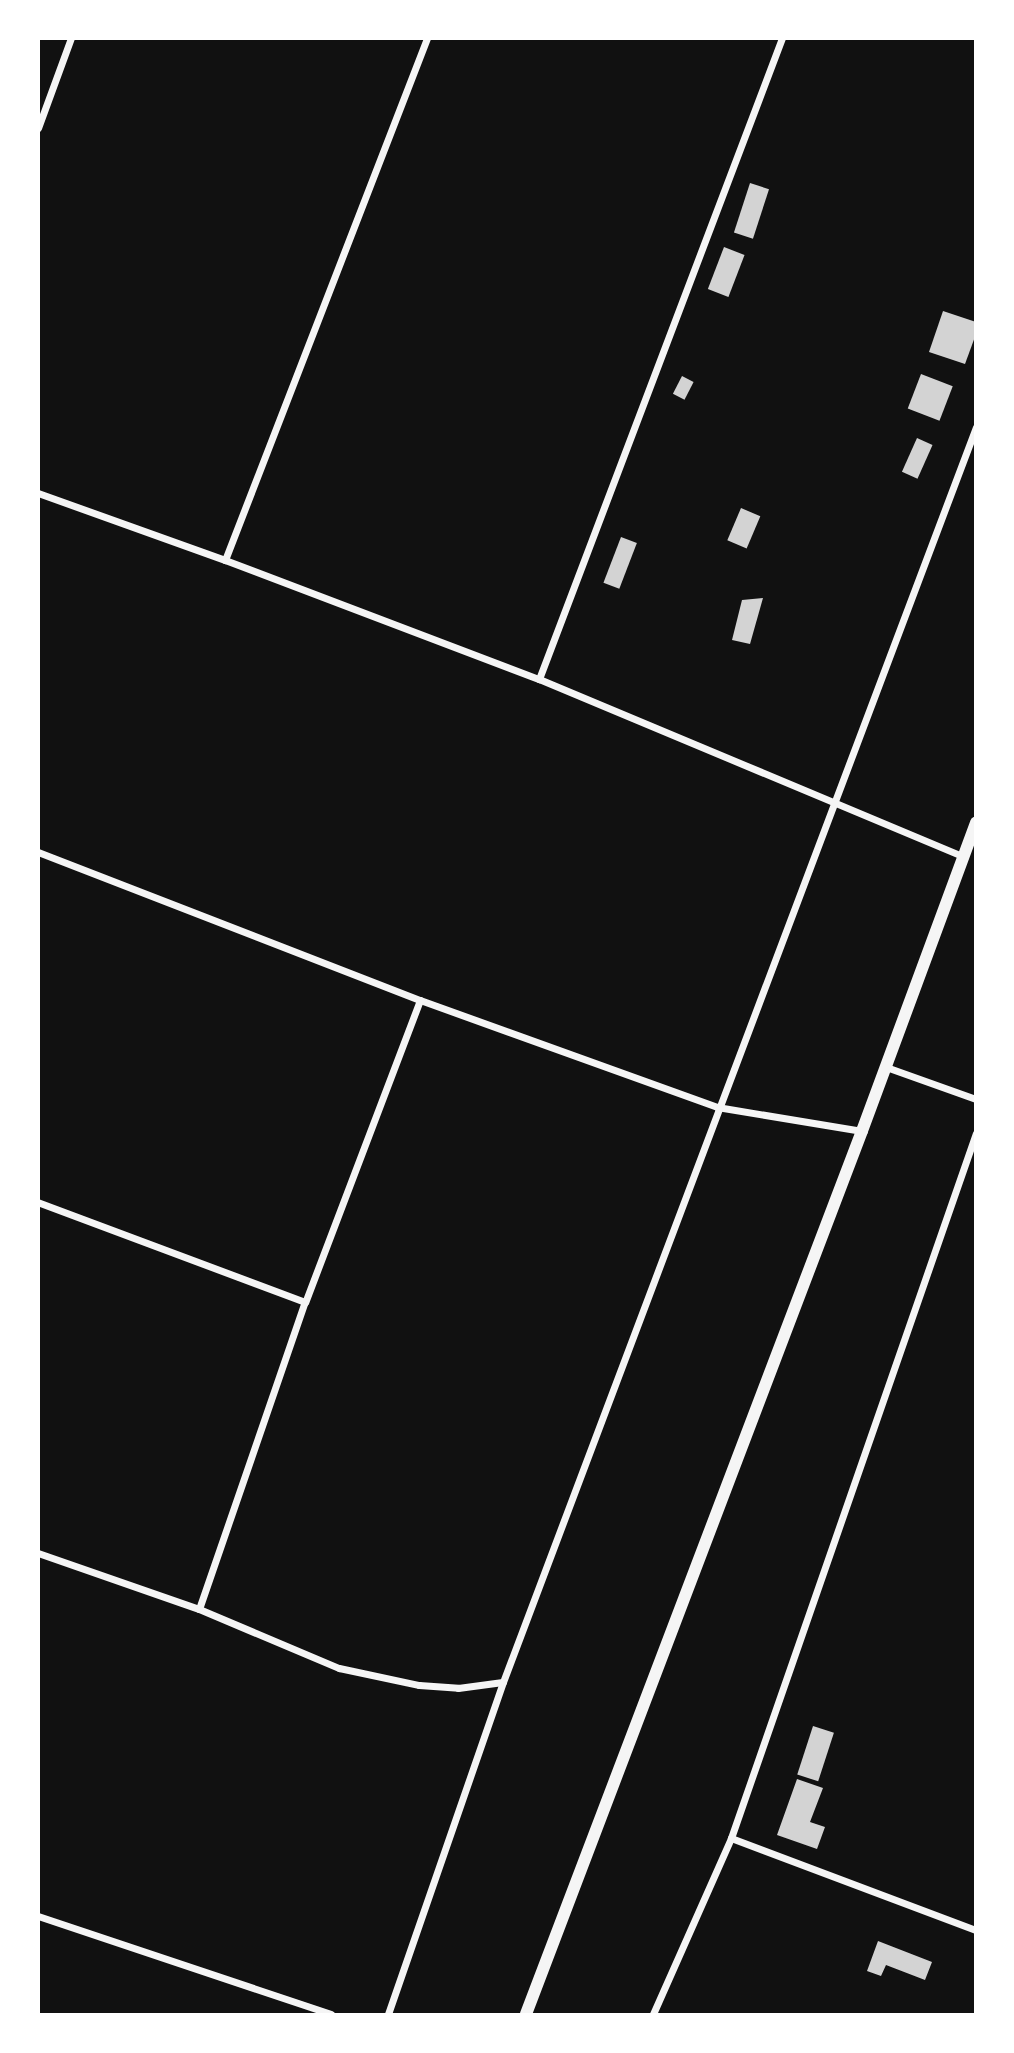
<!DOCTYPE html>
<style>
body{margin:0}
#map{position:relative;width:1014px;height:2053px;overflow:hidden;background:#111;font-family:"Sofia Sans Condensed",sans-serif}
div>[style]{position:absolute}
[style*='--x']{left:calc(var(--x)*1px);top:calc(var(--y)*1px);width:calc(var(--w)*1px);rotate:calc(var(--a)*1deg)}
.building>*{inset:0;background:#d3d3d3;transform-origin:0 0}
.minor>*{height:7px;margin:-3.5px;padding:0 3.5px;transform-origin:3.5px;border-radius:3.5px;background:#f5f5f5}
.tertiary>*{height:12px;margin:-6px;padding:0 6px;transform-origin:6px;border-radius:6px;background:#f5f5f5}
span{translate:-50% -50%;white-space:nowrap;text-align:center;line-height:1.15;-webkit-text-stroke:5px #fff;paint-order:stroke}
.frame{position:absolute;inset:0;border:40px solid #fff;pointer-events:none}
</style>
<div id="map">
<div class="building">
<div style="left:750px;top:183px;width:20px;height:52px;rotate:18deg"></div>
<div style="left:724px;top:247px;width:22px;height:45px;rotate:21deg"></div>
<div style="clip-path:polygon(943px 311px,976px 322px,976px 334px,965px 364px,929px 352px)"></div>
<div style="left:921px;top:374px;width:34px;height:37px;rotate:21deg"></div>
<div style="left:682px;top:376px;width:13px;height:20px;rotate:27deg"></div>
<div style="left:917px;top:438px;width:17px;height:37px;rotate:24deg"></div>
<div style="left:741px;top:508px;width:21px;height:35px;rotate:23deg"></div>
<div style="left:621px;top:537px;width:17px;height:49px;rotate:21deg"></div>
<div style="clip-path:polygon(763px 598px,750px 644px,732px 640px,742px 600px)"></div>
<div style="left:813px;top:1726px;width:22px;height:51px;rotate:18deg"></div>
<div style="clip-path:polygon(797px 1779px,823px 1788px,810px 1822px,825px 1827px,817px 1849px,777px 1835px)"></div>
<div style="clip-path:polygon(878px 1941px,932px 1962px,925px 1980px,886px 1965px,881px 1976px,867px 1971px)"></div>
</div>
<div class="minor">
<div style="--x:38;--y:128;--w:96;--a:-69.9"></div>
<div style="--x:38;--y:493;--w:199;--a:19.7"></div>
<div style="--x:225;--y:560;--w:336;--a:20.8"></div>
<div style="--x:539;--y:679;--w:459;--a:22.7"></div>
<div style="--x:225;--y:560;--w:560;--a:-68.84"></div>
<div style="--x:539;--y:679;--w:686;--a:-69.24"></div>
<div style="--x:38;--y:852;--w:410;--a:21.2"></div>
<div style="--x:420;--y:1000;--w:323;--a:110.8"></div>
<div style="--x:305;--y:1302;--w:285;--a:-159.5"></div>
<div style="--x:420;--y:1000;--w:316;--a:19.8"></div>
<div style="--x:717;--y:1107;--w:147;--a:9.4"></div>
<div style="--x:886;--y:1067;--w:96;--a:19.6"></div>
<div style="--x:38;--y:1553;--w:170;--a:19.2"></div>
<div style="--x:199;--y:1609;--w:152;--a:22.9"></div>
<div style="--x:339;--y:1668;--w:82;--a:12"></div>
<div style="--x:419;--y:1685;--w:39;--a:4"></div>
<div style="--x:458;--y:1688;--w:45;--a:-7.6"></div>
<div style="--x:503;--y:1682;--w:1341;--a:-69.35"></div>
<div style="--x:199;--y:1609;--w:325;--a:-71"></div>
<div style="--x:731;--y:1838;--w:262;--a:20.6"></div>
<div style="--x:38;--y:1916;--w:309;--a:18.5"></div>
<div style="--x:388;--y:2014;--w:351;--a:-70.9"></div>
<div style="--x:653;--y:2014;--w:193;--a:-66.1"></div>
<div style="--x:731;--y:1838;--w:746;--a:-70.84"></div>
</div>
<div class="tertiary">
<div style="--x:526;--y:2014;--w:945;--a:-69.17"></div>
<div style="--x:862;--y:1131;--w:329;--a:-69.7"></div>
</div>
<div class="frame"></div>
</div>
